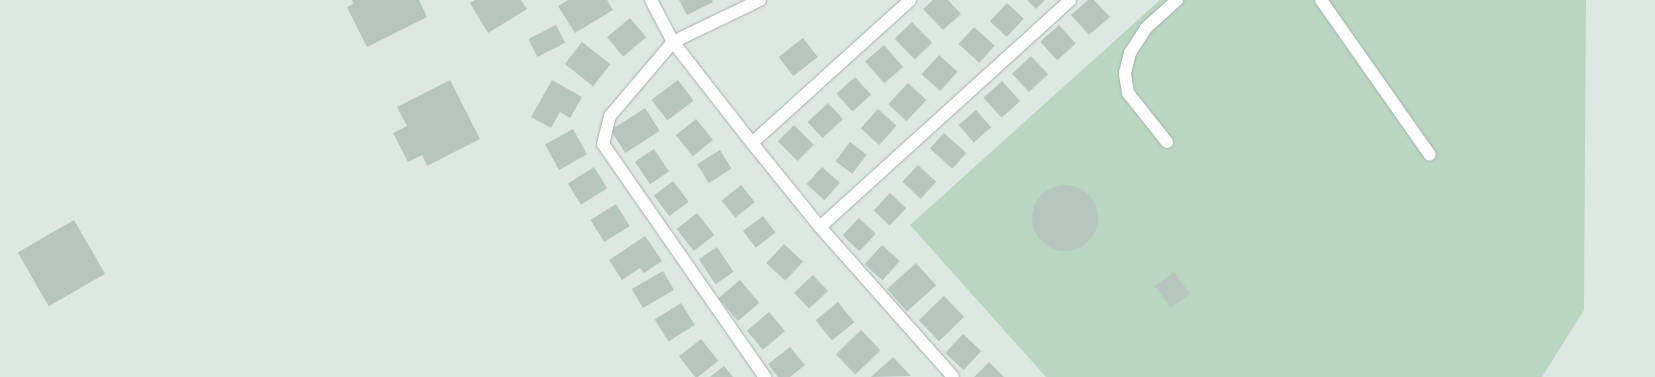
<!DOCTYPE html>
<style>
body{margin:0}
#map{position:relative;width:1655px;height:377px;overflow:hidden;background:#dee8e3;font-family:Arial,sans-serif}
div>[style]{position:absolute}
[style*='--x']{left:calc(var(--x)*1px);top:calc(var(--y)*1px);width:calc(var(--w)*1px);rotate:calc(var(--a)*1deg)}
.green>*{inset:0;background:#b9d7c0}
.building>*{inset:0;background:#b7c5bf;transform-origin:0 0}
.round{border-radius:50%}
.roads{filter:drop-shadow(0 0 1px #a2afaa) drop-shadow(0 0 1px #a2afaa)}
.service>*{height:12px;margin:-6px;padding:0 6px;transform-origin:6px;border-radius:6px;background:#fff}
.minor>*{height:12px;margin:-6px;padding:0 6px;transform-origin:6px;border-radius:6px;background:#fff}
span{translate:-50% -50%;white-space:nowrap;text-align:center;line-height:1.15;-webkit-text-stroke:3px #eef5f1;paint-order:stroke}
</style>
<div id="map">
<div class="green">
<div style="clip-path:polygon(1160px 0,1586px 0,1584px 310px,1542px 377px,1046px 377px,910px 225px)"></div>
</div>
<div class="building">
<div style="clip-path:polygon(352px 0,419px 0,427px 17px,367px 47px,347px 7px,353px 4px)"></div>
<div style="clip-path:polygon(475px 0,521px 0,527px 9px,488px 33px,470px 3px)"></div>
<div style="clip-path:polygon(568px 0,607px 0,613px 10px,575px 33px,558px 6px)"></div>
<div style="clip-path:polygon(679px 0,712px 0,713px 2px,687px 15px)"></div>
<div style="clip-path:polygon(933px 0,948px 0,961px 14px,943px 30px,923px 9px)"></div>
<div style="clip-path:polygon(1027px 0,1045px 0,1036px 9px)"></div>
<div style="clip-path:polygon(1088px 0,1094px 0,1110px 17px,1089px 35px,1071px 15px)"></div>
<div style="left:1007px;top:3px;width:23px;height:25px;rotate:43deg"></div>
<div style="left:630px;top:18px;width:25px;height:30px;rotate:50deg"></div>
<div style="left:912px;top:22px;width:29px;height:24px;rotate:46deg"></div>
<div style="left:556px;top:25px;width:20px;height:31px;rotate:63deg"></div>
<div style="left:1059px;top:25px;width:25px;height:25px;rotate:48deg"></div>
<div style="left:974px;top:27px;width:28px;height:23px;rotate:42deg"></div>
<div style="left:803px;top:38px;width:24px;height:31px;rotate:52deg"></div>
<div style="left:582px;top:42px;width:36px;height:28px;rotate:38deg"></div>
<div style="left:884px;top:45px;width:29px;height:25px;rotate:49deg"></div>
<div style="left:939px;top:55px;width:25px;height:26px;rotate:42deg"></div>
<div style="left:1031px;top:56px;width:25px;height:26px;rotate:47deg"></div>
<div style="left:855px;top:77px;width:24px;height:25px;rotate:48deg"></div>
<div style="clip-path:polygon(450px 80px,480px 139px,427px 166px,422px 155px,408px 162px,393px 133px,407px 126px,397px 107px)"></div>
<div style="clip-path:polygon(552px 80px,582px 97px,570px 118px,560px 112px,551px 128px,531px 117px)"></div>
<div style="left:678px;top:80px;width:26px;height:33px;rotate:53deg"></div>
<div style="left:1002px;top:81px;width:27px;height:25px;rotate:48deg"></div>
<div style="left:908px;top:83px;width:25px;height:29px;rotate:43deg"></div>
<div style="left:828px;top:103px;width:22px;height:28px;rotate:47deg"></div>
<div style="left:645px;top:108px;width:27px;height:41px;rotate:57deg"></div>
<div style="left:878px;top:109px;width:25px;height:26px;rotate:42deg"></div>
<div style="left:976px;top:110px;width:23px;height:23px;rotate:49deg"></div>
<div style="left:696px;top:119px;width:27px;height:26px;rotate:51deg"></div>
<div style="left:794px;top:125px;width:28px;height:23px;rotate:45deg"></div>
<div style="left:573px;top:129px;width:29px;height:32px;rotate:61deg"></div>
<div style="left:944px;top:133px;width:30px;height:21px;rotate:42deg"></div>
<div style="left:850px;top:142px;width:21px;height:24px;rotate:37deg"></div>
<div style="left:654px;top:149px;width:27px;height:23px;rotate:56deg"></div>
<div style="left:720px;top:150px;width:22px;height:27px;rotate:58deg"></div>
<div style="left:918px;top:165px;width:25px;height:23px;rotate:43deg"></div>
<div style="left:594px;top:167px;width:25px;height:31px;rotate:58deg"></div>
<div style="left:822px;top:167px;width:24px;height:23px;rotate:42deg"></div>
<div style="left:673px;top:181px;width:26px;height:24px;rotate:53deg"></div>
<div style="left:741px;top:185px;width:22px;height:25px;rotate:51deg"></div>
<div class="round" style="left:1032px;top:185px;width:66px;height:66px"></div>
<div style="left:890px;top:193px;width:22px;height:24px;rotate:43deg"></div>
<div style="left:616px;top:204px;width:26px;height:30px;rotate:58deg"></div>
<div style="left:697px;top:213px;width:28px;height:26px;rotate:52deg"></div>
<div style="left:763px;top:216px;width:21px;height:25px;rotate:53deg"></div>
<div style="left:859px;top:218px;width:23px;height:24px;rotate:43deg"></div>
<div style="left:74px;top:220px;width:62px;height:65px;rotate:60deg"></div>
<div style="clip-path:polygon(645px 236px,662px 261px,644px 273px,640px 268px,622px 280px,609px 260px)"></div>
<div style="left:784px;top:244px;width:26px;height:26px;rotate:43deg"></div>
<div style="left:882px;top:245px;width:24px;height:26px;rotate:42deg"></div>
<div style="left:717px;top:247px;width:30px;height:22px;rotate:56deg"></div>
<div style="left:916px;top:263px;width:30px;height:39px;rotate:48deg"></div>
<div style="left:663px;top:271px;width:22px;height:36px;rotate:60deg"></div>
<div style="left:1174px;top:272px;width:27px;height:24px;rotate:54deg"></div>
<div style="left:813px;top:275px;width:22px;height:26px;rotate:47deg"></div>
<div style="left:740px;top:280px;width:30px;height:28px;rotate:50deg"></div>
<div style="left:944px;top:296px;width:29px;height:35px;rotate:46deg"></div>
<div style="left:838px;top:302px;width:26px;height:29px;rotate:51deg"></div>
<div style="left:681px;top:303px;width:26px;height:31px;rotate:58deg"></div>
<div style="left:769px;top:312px;width:25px;height:29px;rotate:50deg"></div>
<div style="left:861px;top:330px;width:28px;height:35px;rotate:46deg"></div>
<div style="left:963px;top:334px;width:25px;height:26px;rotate:43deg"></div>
<div style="left:701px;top:339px;width:28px;height:28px;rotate:52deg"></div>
<div style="clip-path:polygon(790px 347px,805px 365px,790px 377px,778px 377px,768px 364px)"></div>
<div style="clip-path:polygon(893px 357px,911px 376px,871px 377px)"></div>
<div style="clip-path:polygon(989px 362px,1004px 377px,974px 377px)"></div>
<div style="clip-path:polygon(724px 366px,733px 377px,710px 377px)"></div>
</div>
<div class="roads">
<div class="service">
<div style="--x:1321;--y:0;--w:189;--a:54.9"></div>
<div style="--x:1167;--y:142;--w:63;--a:-128.5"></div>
<div style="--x:1128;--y:93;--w:20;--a:-99"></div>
<div style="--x:1125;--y:73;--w:21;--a:-76"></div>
<div style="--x:1130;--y:53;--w:30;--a:-57"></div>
<div style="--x:1146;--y:28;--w:42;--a:-42.1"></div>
</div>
<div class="minor">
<div style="--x:651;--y:0;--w:47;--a:62.4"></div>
<div style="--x:673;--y:42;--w:128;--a:52"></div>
<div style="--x:752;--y:143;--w:108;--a:51"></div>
<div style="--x:820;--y:227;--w:200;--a:48.4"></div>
<div style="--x:760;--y:0;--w:97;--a:154.2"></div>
<div style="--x:673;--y:42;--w:97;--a:130.4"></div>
<div style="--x:610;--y:116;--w:29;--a:104"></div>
<div style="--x:603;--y:144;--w:284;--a:55.2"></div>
<div style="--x:752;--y:143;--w:213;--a:-42.1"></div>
<div style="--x:820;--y:227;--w:338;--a:-42.2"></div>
</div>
</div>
</div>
